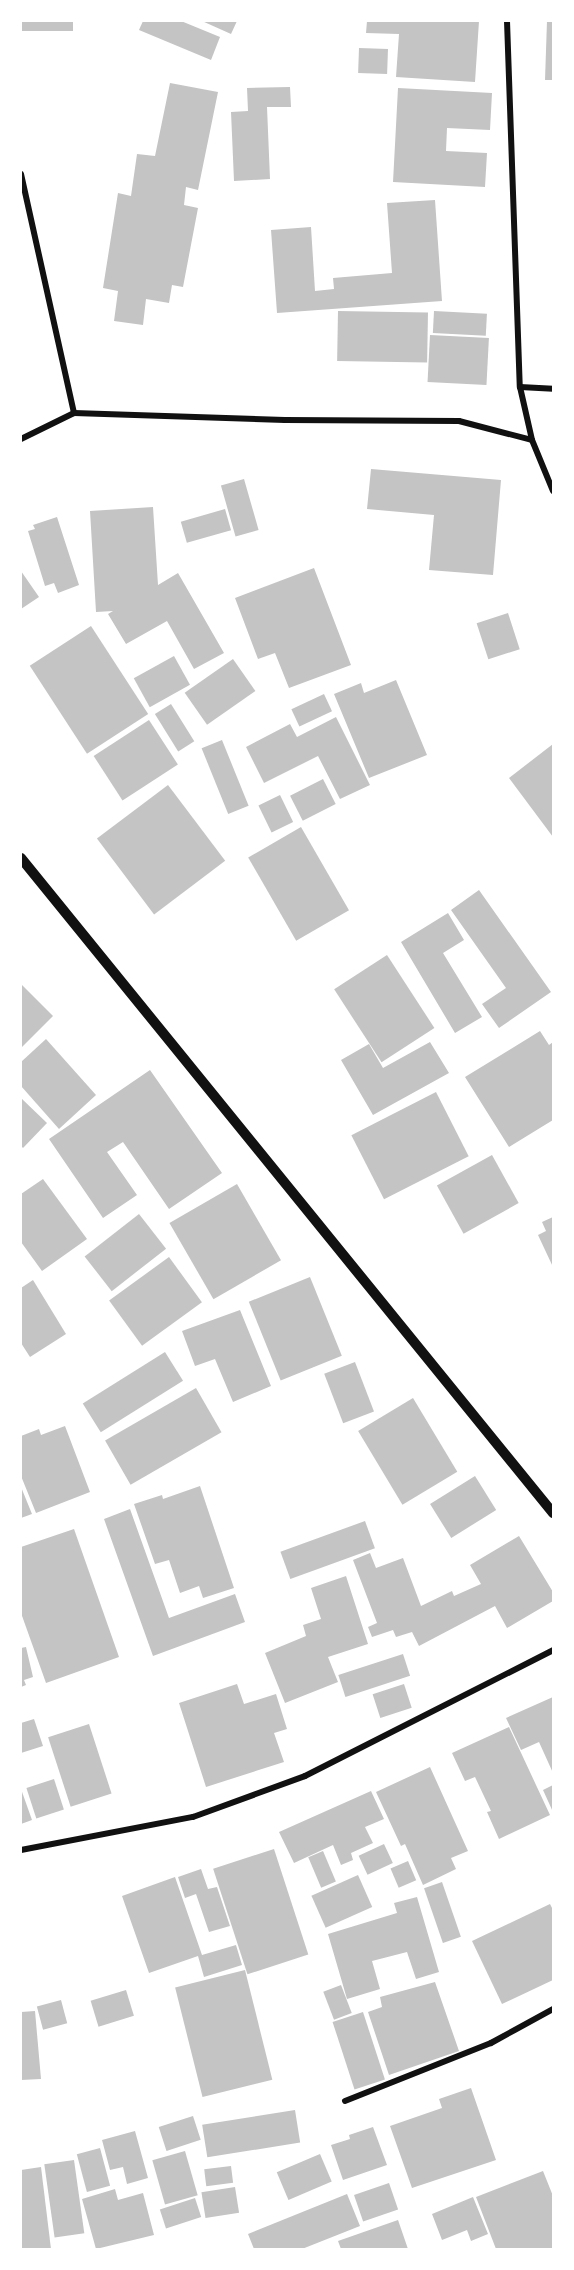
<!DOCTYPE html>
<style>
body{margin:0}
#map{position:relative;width:574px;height:2270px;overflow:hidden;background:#fff;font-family:"Fira Sans Condensed",sans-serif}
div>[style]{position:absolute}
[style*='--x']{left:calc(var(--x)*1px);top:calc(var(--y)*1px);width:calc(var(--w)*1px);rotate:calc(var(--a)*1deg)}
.building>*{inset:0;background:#c4c4c4;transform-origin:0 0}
.minor>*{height:6px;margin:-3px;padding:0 3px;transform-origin:3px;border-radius:3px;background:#111}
.tertiary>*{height:10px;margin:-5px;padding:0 5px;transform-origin:5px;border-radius:5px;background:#111}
span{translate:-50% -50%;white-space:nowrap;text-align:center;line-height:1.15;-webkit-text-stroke:5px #fff;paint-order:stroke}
.frame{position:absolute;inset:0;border:22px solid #fff;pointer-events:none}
</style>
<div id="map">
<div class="building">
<div style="left:21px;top:21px;width:52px;height:10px"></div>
<div style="clip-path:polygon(143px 21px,181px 21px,220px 37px,211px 60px,139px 30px)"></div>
<div style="clip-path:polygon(202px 21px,237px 21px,231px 34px)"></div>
<div style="clip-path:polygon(367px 21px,479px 21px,475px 82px,396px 77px,399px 34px,366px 33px)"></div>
<div style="clip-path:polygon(547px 21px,553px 21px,553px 80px,545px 80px)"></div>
<div style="left:359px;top:48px;width:29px;height:25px;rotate:2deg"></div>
<div style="clip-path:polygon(170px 83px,218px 92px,198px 190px,186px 187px,184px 205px,198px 208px,183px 287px,172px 285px,169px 303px,146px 299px,143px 325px,114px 321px,118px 291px,103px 288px,118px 193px,131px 196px,137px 154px,155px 156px)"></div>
<div style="clip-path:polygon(290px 87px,291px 107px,267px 107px,270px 179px,234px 181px,231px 112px,248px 111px,247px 88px)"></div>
<div style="clip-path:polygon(398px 88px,492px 93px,490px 130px,447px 128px,446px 151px,487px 153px,485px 187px,393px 182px)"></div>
<div style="clip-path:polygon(435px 200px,442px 301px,277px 313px,271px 230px,311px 227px,315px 291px,334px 289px,333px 278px,392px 273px,387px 203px)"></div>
<div style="left:338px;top:311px;width:90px;height:50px;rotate:1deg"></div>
<div style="left:434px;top:311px;width:53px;height:22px;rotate:3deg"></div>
<div style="left:430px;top:335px;width:59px;height:47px;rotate:3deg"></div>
<div style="clip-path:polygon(371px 469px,501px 480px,493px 575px,429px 570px,434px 515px,367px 509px)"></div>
<div style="left:244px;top:479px;width:53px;height:24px;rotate:74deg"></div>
<div style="clip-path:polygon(153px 507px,158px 585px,178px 573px,224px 653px,194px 669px,167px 621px,126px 644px,108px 614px,113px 611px,96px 612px,90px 511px)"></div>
<div style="left:225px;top:509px;width:22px;height:46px;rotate:74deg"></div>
<div style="clip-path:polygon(57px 517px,79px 585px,58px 593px,54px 583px,45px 586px,28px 531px,35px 529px,33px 525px)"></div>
<div style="clip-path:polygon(314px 568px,351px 665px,289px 688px,275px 653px,258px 659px,235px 598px)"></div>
<div style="clip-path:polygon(21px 571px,39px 597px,21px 609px)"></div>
<div style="left:508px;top:613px;width:38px;height:33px;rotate:72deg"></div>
<div style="left:91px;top:626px;width:105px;height:73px;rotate:57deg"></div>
<div style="left:174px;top:656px;width:33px;height:46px;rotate:61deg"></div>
<div style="left:233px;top:659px;width:39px;height:59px;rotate:55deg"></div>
<div style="clip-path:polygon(396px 680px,427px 755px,369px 778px,334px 694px,361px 683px,364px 693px)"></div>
<div style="left:324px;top:694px;width:19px;height:36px;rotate:65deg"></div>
<div style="left:171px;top:704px;width:44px;height:19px;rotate:58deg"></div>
<div style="clip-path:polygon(336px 717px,370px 785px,340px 799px,318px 756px,264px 783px,246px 747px,290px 724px,297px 737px)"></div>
<div style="left:149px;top:720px;width:53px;height:66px;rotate:57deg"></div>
<div style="left:222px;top:740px;width:71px;height:22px;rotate:68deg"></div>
<div style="clip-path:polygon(553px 744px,553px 837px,509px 778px)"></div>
<div style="left:323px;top:779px;width:28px;height:37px;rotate:63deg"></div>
<div style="left:168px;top:785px;width:95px;height:89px;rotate:53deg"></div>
<div style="left:280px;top:795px;width:30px;height:24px;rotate:64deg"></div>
<div style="left:301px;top:827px;width:96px;height:61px;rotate:60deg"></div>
<div style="clip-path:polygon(479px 890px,551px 992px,499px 1028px,482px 1004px,506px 988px,451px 910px)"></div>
<div style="clip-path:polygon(448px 913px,464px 940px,443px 953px,482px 1017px,455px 1033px,401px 942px)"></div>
<div style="left:387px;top:955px;width:87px;height:63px;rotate:57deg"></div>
<div style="clip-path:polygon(21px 984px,53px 1016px,21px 1048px)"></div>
<div style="clip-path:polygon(540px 1031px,549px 1045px,553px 1042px,553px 1120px,509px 1147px,465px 1077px)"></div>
<div style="clip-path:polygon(46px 1039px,96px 1095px,59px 1129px,21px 1086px,21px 1062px)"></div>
<div style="clip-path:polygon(430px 1042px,449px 1073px,373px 1115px,341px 1060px,369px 1044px,383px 1068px)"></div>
<div style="clip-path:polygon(150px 1070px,222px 1173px,169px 1209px,123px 1142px,107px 1152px,137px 1195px,103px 1218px,49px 1139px)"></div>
<div style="left:436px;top:1092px;width:72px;height:95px;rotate:63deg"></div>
<div style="clip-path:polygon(21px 1098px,47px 1123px,23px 1148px,21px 1146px)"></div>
<div style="left:492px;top:1155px;width:55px;height:63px;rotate:61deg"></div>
<div style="clip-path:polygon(43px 1179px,87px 1239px,42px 1271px,21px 1242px,21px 1194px)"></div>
<div style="left:237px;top:1184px;width:88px;height:78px;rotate:60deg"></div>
<div style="left:139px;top:1214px;width:44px;height:69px;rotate:52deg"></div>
<div style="clip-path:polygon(553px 1217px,553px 1267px,538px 1235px,546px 1231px,542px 1222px)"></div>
<div style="left:169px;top:1257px;width:56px;height:74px;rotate:54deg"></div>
<div style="left:310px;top:1277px;width:85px;height:66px;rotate:68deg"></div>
<div style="clip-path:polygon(33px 1280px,66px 1334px,30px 1357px,21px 1343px,21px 1288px)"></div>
<div style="clip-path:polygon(240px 1310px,271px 1386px,233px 1402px,215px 1359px,195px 1366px,182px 1331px)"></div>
<div style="left:165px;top:1352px;width:34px;height:97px;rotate:58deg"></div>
<div style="left:355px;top:1362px;width:53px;height:33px;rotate:69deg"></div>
<div style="left:196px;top:1388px;width:51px;height:105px;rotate:60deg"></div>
<div style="left:413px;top:1398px;width:86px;height:64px;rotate:59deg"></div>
<div style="clip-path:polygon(65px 1426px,90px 1492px,36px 1513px,21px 1476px,21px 1436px,39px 1429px,41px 1435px)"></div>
<div style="left:475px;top:1476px;width:40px;height:53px;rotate:58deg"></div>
<div style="clip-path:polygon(200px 1486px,234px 1588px,203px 1598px,199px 1586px,180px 1593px,169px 1560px,155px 1564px,134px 1504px,162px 1495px,163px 1499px)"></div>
<div style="clip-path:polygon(21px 1487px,32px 1514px,21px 1518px)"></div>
<div style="clip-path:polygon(130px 1509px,169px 1618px,235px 1594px,245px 1622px,153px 1656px,104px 1519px)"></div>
<div style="left:365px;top:1521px;width:29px;height:90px;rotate:70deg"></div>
<div style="clip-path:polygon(74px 1529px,119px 1657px,46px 1683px,21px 1613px,21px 1547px)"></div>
<div style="clip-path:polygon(519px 1536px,553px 1592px,553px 1601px,507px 1628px,495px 1606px,419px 1646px,412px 1632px,396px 1637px,393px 1630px,372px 1637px,368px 1627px,377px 1623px,353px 1560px,370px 1553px,376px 1568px,403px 1558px,421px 1606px,452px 1591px,454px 1596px,481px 1584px,470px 1565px)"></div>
<div style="clip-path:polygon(346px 1576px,368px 1644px,328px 1657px,338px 1682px,285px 1703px,265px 1653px,306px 1636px,303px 1625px,321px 1619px,311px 1588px)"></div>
<div style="clip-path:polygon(26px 1647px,33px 1677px,24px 1680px,26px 1685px,21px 1687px,21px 1648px)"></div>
<div style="left:403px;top:1654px;width:23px;height:68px;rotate:72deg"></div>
<div style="clip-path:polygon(237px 1684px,244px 1704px,276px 1694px,287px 1729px,274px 1733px,284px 1762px,206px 1787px,179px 1703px)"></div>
<div style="left:404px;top:1684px;width:25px;height:33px;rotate:72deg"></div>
<div style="clip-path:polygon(553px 1697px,553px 1773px,539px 1742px,521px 1750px,506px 1718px)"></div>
<div style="clip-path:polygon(34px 1719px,43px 1746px,21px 1753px,21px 1723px)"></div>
<div style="left:89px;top:1724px;width:73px;height:43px;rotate:72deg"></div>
<div style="clip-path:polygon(509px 1727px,550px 1815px,499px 1839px,487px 1812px,491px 1811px,475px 1777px,465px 1781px,452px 1753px)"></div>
<div style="clip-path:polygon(430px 1767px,468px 1851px,451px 1858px,456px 1869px,423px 1885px,405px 1844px,401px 1846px,376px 1792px)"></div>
<div style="left:54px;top:1779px;width:32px;height:29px;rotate:72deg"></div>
<div style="clip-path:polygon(553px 1785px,553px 1812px,543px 1790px)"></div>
<div style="clip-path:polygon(21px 1789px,32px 1820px,21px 1824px)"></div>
<div style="clip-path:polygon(371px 1791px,384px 1819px,365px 1827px,373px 1843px,351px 1853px,353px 1860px,341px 1865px,333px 1845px,294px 1863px,279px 1832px)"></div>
<div style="left:384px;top:1844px;width:21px;height:28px;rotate:65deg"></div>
<div style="left:274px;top:1849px;width:111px;height:64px;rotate:72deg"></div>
<div style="left:323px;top:1851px;width:33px;height:16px;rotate:67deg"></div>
<div style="left:408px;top:1861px;width:21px;height:19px;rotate:67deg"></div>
<div style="clip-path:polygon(201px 1869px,208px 1889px,217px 1887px,230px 1926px,209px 1932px,196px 1894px,185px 1898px,178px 1877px)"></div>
<div style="left:358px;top:1875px;width:35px;height:51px;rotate:66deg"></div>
<div style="clip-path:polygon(175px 1877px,202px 1955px,236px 1945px,242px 1965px,204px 1977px,198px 1956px,149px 1973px,122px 1896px)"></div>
<div style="left:442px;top:1882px;width:58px;height:19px;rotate:71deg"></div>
<div style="clip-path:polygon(417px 1897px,439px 1972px,416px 1979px,407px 1952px,372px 1961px,380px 1989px,347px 1999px,328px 1934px,397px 1913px,394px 1903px)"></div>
<div style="clip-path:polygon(550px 1904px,553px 1910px,553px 1980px,502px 2004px,472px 1941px)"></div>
<div style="left:245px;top:1970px;width:113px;height:72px;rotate:76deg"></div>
<div style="clip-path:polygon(435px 1982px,459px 2051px,389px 2075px,368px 2012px,382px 2007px,380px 1997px)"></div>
<div style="left:341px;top:1985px;width:30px;height:19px;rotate:69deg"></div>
<div style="left:126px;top:1990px;width:27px;height:37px;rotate:73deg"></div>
<div style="left:61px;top:2000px;width:24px;height:25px;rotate:75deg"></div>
<div style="clip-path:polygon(35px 2011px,41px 2079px,21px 2080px,21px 2012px)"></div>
<div style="left:363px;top:2012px;width:71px;height:32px;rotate:72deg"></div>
<div style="clip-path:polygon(471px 2088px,496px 2160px,412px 2188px,390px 2126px,442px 2108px,439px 2099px)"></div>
<div style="left:295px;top:2110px;width:33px;height:94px;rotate:81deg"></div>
<div style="left:193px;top:2116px;width:25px;height:36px;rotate:72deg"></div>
<div style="clip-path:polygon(373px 2127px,387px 2165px,343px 2180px,331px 2145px,350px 2139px,349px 2135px)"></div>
<div style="clip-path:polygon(135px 2131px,148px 2178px,127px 2184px,123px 2167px,110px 2170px,102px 2140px)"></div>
<div style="left:100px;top:2148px;width:39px;height:24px;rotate:75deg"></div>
<div style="left:185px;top:2151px;width:46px;height:34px;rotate:74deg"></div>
<div style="left:320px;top:2154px;width:30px;height:47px;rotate:67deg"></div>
<div style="left:74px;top:2160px;width:74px;height:30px;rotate:82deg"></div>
<div style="left:231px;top:2166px;width:17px;height:27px;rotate:83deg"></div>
<div style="clip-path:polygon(41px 2167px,51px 2249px,21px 2249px,21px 2170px)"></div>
<div style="clip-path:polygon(543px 2171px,553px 2196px,553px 2249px,496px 2249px,476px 2197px)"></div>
<div style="left:389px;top:2183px;width:28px;height:37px;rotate:71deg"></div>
<div style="left:235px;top:2187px;width:26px;height:34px;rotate:81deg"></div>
<div style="clip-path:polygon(115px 2189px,118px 2200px,143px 2193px,154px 2235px,96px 2249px,82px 2199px)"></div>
<div style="clip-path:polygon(347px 2194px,360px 2226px,302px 2249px,254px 2249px,248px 2234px)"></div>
<div style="clip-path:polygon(473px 2197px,488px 2234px,471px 2241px,467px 2230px,442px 2240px,432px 2214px)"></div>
<div style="left:195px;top:2198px;width:20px;height:37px;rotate:72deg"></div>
<div style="clip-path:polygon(398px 2220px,408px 2249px,341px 2249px,338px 2241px)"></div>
</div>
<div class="minor">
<div style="--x:507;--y:21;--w:366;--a:88"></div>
<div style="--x:520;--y:387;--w:54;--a:77.2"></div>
<div style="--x:532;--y:440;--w:55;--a:67.6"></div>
<div style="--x:21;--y:174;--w:245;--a:77.5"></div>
<div style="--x:520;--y:387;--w:33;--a:3"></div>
<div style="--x:21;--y:439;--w:59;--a:-26.1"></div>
<div style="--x:74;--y:413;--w:211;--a:1.9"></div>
<div style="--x:285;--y:420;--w:174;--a:0.3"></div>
<div style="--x:459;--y:421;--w:75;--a:14.6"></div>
<div style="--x:21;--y:1850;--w:175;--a:-10.9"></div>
<div style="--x:193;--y:1817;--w:119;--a:-20.1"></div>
<div style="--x:305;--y:1776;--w:278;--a:-26.9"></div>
<div style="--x:345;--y:2101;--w:157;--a:-21.7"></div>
<div style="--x:491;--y:2043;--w:71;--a:-28.7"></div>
</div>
<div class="tertiary">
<div style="--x:21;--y:858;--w:844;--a:50.92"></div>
</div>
<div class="frame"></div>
</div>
